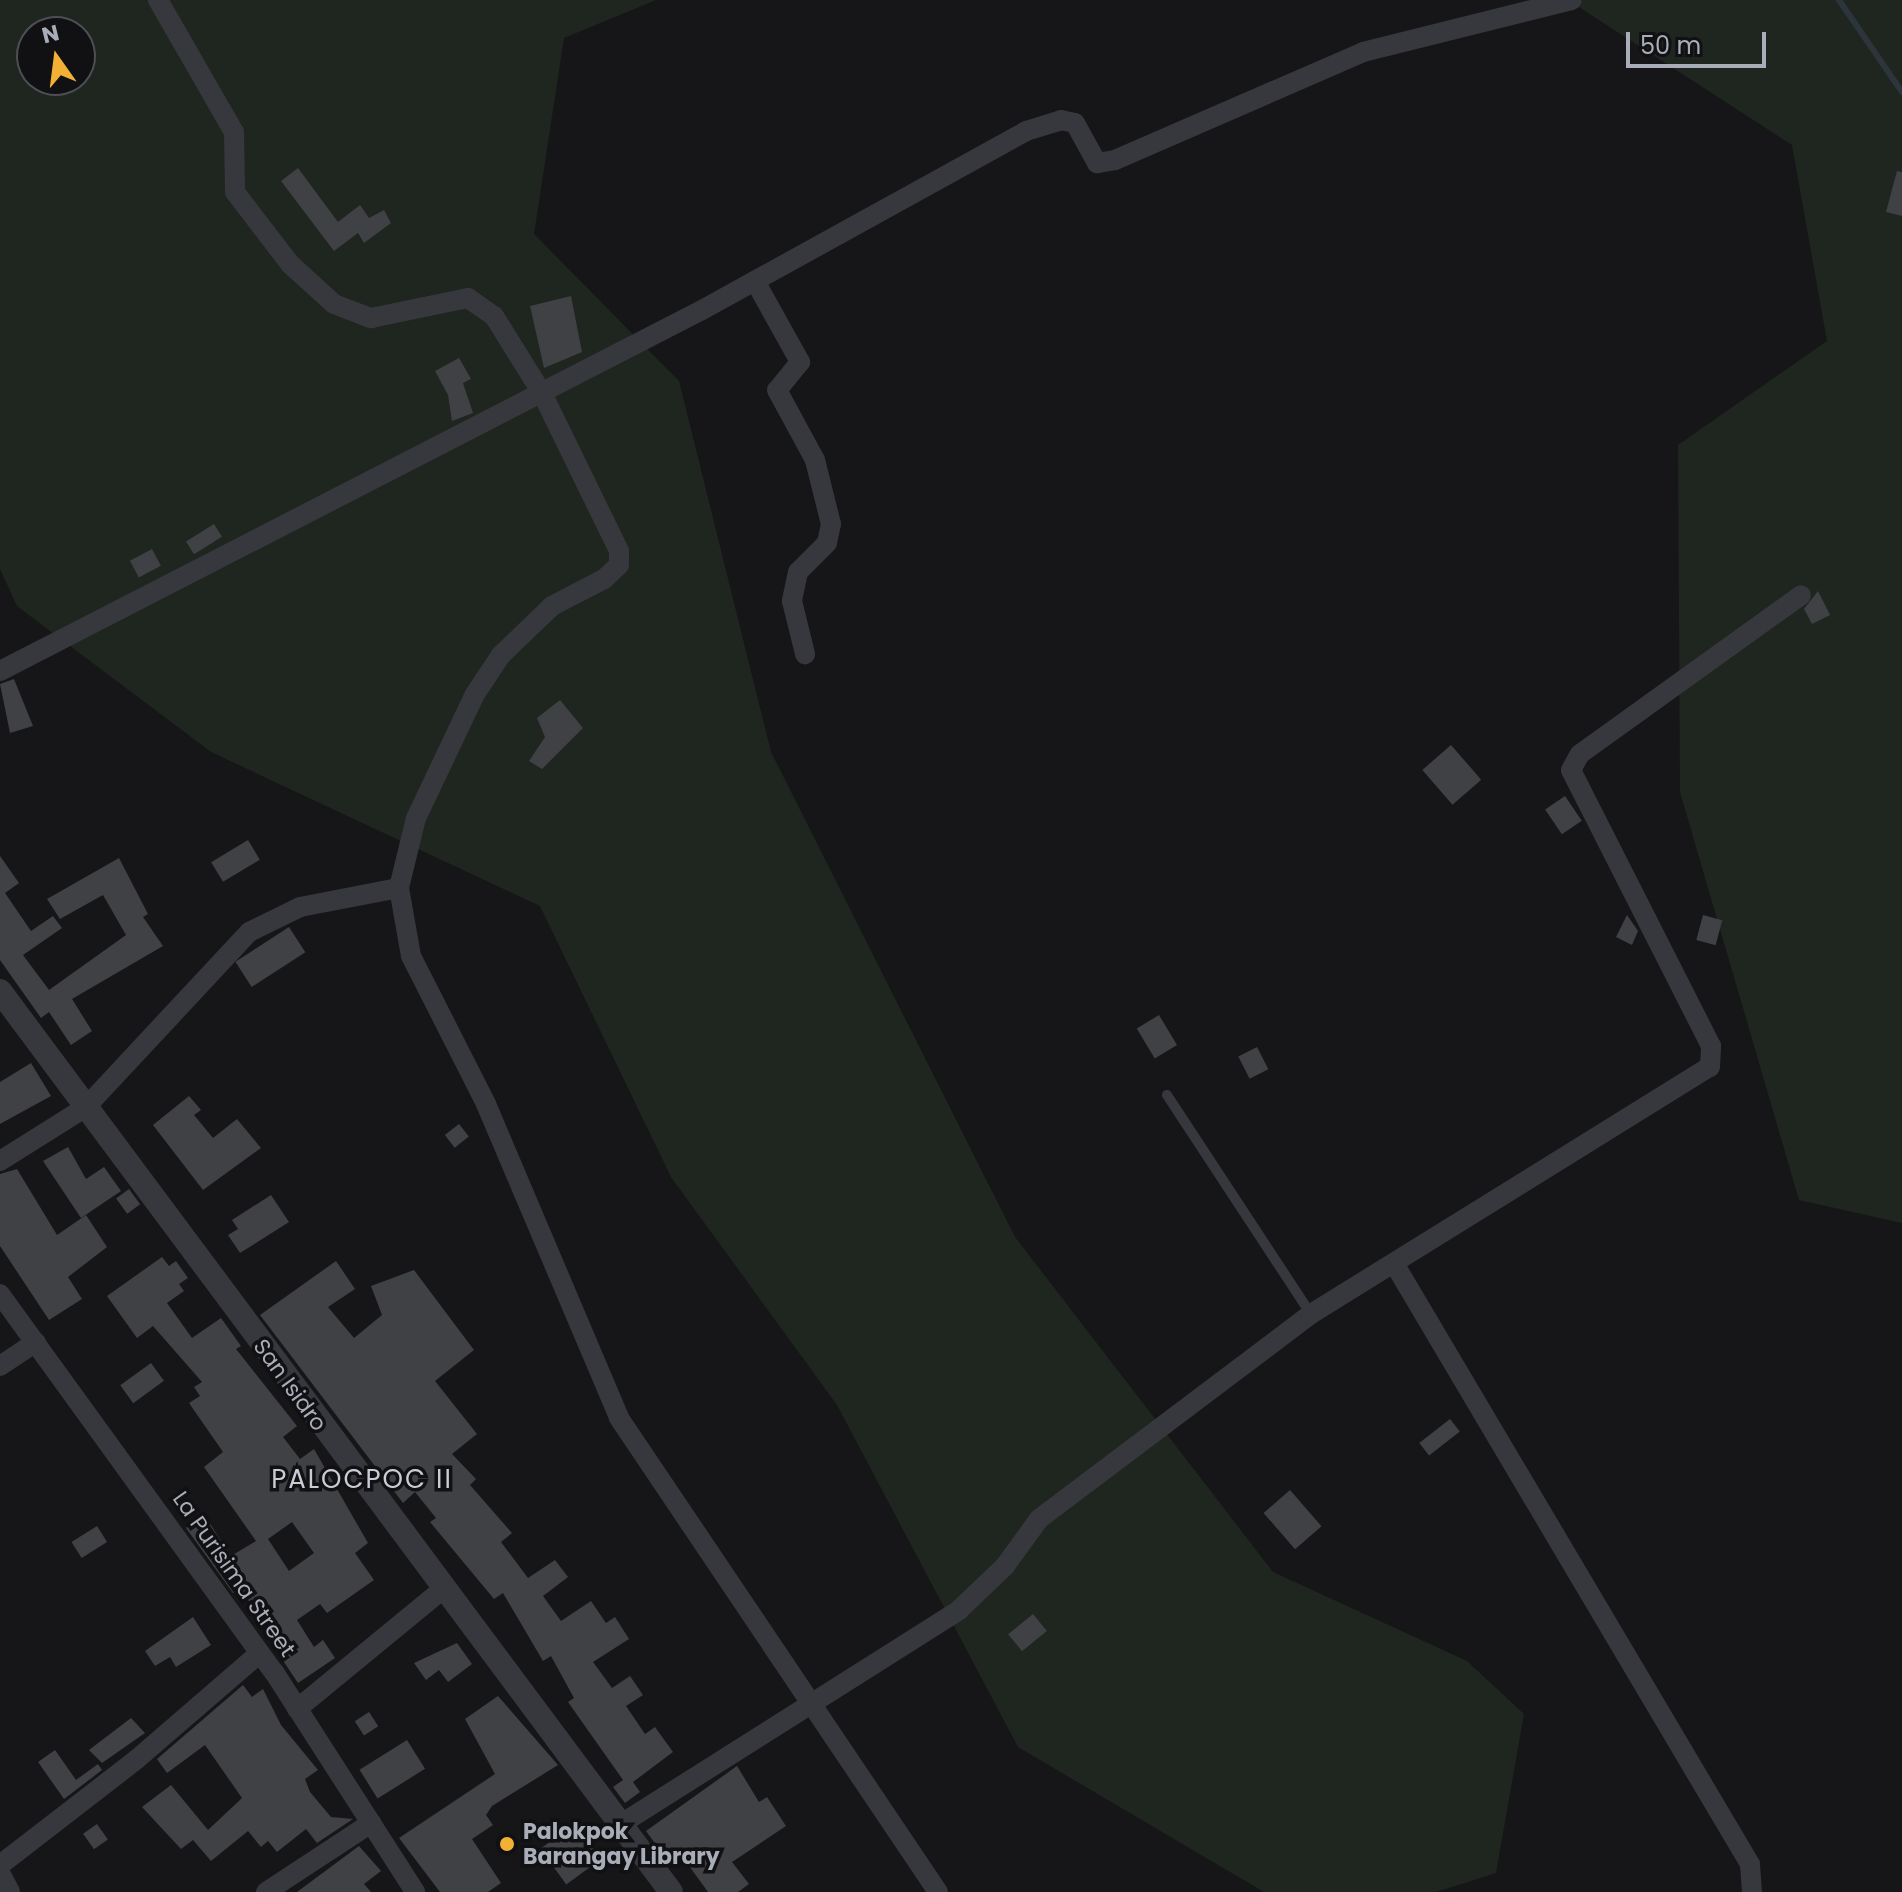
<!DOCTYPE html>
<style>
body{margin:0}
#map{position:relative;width:1902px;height:1892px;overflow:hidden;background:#161618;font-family:Poppins,sans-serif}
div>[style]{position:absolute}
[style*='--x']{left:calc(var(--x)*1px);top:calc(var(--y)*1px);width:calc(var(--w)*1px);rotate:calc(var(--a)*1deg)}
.green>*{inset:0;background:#1e261f}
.stream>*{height:6px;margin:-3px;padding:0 3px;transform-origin:3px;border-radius:3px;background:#2c353c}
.building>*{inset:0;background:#404145;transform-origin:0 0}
.service>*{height:10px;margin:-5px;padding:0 5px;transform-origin:5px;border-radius:5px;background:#37383d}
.minor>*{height:20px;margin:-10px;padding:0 10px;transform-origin:10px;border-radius:10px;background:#37383d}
.tertiary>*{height:24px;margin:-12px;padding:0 12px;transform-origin:12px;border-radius:12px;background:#37383d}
.dots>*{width:22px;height:22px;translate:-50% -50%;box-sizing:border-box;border:4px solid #111113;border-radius:50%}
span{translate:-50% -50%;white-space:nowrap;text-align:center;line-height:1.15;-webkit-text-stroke:7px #111113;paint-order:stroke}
.street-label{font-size:22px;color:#a8adb8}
.poi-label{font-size:22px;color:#a8adb8;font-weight:700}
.left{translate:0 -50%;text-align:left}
.quarter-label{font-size:26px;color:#c9ccd4;letter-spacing:2px}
.north{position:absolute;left:16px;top:16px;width:80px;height:80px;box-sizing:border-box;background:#111113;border:2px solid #4d4f55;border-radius:50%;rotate:346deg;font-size:22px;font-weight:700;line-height:32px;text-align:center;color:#a8adb8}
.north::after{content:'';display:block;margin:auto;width:28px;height:36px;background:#f2b134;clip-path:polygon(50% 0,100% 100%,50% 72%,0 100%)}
.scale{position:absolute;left:1626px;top:32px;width:140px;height:36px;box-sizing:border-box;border:4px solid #a8adb8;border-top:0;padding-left:10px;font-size:24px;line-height:28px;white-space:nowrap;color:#a8adb8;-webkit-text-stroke:6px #111113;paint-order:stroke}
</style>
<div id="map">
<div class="green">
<div style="clip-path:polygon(evenodd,0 0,656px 0,564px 38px,534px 234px,679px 381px,771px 752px,1015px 1237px,1273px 1572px,1467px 1661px,1524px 1714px,1496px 1873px,1436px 1892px,1264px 1892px,1018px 1747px,837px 1405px,671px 1177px,540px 906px,211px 752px,17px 606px,0 569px,0 0,32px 32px,80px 32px,80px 80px,32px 80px,32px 32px)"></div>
<div style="clip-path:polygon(1568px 0,1902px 0,1902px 1223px,1799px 1200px,1680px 792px,1678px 445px,1827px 341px,1792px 145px)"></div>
</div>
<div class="stream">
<div style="--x:1839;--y:0;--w:112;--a:55.6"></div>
</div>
<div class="building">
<div style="clip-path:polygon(298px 168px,338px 222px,360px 205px,369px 218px,384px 210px,391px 223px,364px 243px,358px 233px,334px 251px,281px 181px)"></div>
<div style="clip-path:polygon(1897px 171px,1902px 172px,1902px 216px,1886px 212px)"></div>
<div style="clip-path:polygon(571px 296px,582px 352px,544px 368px,530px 306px)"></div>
<div style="clip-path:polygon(459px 358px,471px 379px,463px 383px,473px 413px,452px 421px,448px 395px,435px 371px)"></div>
<div style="left:214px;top:524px;width:15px;height:33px;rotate:58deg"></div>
<div style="left:152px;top:549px;width:19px;height:25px;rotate:62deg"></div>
<div style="clip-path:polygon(1818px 591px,1830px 615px,1812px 624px,1804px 609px)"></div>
<div style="clip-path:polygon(14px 679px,33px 726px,10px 733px,0 684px)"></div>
<div style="clip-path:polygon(560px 700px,583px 728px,542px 769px,529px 761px,545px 737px,537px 718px)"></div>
<div style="left:1451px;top:745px;width:46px;height:38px;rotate:49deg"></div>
<div style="left:1565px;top:796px;width:30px;height:24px;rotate:56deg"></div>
<div style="left:248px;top:840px;width:23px;height:43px;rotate:59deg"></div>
<div style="clip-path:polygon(0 856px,19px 883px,5px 893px,31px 931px,53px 916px,62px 928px,23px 955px,49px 990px,126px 935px,103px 895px,60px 919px,47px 899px,119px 858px,148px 914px,143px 917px,163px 946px,72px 999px,92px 1031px,71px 1045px,49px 1012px,41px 1018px,0 960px)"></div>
<div style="clip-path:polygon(1627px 915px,1638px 931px,1632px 945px,1616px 937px)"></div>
<div style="left:1703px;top:915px;width:20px;height:26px;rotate:15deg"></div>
<div style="left:289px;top:927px;width:30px;height:64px;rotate:57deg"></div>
<div style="left:1159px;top:1015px;width:35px;height:26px;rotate:59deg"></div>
<div style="left:1257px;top:1047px;width:25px;height:21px;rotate:63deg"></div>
<div style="clip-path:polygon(31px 1063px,51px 1096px,0 1124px,0 1082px)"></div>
<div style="clip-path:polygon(189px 1096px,201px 1110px,194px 1115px,213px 1138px,237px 1119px,261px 1148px,203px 1190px,153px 1125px)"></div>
<div style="left:459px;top:1124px;width:16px;height:18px;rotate:52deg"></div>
<div style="clip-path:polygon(68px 1147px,86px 1179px,104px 1167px,121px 1191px,81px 1218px,43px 1161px)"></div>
<div style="clip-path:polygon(17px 1169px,57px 1235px,86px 1215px,107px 1247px,68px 1277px,82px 1299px,49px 1320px,0 1246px,0 1174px)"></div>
<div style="left:129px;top:1189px;width:19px;height:16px;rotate:54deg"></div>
<div style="clip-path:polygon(271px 1195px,289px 1222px,240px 1253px,228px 1235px,238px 1229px,232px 1220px)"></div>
<div style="clip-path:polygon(evenodd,162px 1257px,169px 1266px,176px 1261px,188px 1278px,179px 1284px,184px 1291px,167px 1303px,192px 1338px,221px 1318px,241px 1346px,236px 1349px,297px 1426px,283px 1437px,300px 1459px,314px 1449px,368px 1543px,355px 1553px,374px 1580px,327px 1613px,320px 1604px,297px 1620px,314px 1647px,323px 1640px,335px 1658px,298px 1683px,282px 1659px,288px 1655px,257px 1611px,239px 1589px,233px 1593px,186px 1528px,205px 1516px,231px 1556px,256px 1541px,204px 1467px,223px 1452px,189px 1403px,200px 1396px,194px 1387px,202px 1382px,153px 1326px,137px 1338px,107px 1296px,162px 1257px,292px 1522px,314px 1553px,289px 1571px,268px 1539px,292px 1522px)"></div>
<div style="clip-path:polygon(336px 1261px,355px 1289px,328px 1307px,354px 1338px,382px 1315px,371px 1286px,414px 1270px,474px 1350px,435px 1381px,477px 1434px,452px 1454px,476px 1479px,470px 1485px,512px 1533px,501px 1542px,528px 1578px,555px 1560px,568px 1577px,543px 1596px,561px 1621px,591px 1601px,606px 1623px,615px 1617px,629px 1639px,593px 1662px,612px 1688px,630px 1676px,643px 1695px,626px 1706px,645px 1734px,655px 1727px,673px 1752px,633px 1782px,640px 1792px,625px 1803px,613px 1787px,623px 1780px,568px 1702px,574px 1698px,551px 1656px,543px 1661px,503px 1593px,494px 1599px,430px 1522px,436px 1518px,415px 1492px,403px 1503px,260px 1315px)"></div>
<div style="left:151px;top:1363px;width:22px;height:38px;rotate:54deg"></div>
<div style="left:1450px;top:1419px;width:16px;height:39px;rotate:52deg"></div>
<div style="left:1290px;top:1490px;width:48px;height:35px;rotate:49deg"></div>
<div style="left:97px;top:1526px;width:19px;height:30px;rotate:58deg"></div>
<div style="left:1033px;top:1614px;width:22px;height:32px;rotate:51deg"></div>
<div style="clip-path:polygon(193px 1617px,211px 1645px,176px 1667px,170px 1657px,155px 1666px,145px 1651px)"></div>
<div style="clip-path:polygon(457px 1643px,472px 1664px,448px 1682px,439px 1670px,426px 1680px,414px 1663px)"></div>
<div style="clip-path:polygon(243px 1685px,252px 1697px,263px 1689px,281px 1725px,318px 1770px,305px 1779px,310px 1792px,331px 1817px,353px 1819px,317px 1843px,306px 1829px,277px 1852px,268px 1841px,261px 1847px,248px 1831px,211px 1861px,193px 1840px,181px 1849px,142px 1807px,171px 1785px,208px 1830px,242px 1798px,205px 1745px,167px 1773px,157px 1759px)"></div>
<div style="clip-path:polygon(498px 1696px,558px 1765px,492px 1806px,486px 1815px,493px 1825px,472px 1839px,501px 1883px,488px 1892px,440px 1892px,399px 1838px,495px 1774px,465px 1719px)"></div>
<div style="left:369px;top:1712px;width:17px;height:17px;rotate:57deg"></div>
<div style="clip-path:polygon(131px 1718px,145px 1733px,102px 1763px,89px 1750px)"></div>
<div style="left:407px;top:1740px;width:34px;height:56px;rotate:58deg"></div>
<div style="clip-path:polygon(55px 1750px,76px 1780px,98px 1764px,102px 1770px,64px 1799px,38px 1762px)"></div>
<div style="clip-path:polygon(737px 1766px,759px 1802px,767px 1797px,786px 1826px,732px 1862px,749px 1884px,738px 1892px,708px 1892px,676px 1848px,665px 1857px,646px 1831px)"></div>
<div style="left:576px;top:1823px;width:44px;height:44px;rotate:54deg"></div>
<div style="left:97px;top:1824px;width:19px;height:17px;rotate:55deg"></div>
<div style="clip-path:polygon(359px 1846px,381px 1871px,364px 1884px,371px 1892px,297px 1892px)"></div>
</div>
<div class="service">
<div style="--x:1167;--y:1095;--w:262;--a:56.7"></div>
</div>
<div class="minor">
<div style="--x:158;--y:0;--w:152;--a:60.1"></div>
<div style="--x:234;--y:132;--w:60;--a:89"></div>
<div style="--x:235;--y:192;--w:91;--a:52.6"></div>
<div style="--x:290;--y:264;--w:59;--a:42.3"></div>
<div style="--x:334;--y:304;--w:40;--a:21"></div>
<div style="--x:371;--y:318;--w:99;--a:-11.7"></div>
<div style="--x:468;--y:298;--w:32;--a:35"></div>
<div style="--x:494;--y:316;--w:91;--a:58.1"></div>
<div style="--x:542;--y:393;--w:176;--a:64"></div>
<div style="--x:619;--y:551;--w:14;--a:90"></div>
<div style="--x:619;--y:565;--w:21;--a:137"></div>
<div style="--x:604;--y:579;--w:59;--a:152.6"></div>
<div style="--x:552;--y:606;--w:71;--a:136.1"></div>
<div style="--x:501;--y:655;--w:47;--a:123.7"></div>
<div style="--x:475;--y:694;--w:137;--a:115.4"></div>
<div style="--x:416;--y:818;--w:72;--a:103.7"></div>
<div style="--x:399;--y:888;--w:69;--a:80"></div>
<div style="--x:411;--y:956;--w:166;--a:63.1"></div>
<div style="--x:486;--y:1104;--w:341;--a:67"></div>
<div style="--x:619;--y:1418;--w:571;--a:56.06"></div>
<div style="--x:755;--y:281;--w:93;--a:60.9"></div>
<div style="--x:800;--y:362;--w:36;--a:129"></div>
<div style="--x:777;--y:390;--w:80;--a:61.5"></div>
<div style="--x:815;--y:460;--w:66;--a:76"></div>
<div style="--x:831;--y:524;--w:19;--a:102"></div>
<div style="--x:827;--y:543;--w:41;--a:135"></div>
<div style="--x:798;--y:572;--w:30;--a:102"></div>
<div style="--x:792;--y:601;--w:55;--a:76.2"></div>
<div style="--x:0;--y:671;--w:789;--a:-27.21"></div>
<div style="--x:702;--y:310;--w:370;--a:-28.9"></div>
<div style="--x:1026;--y:131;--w:37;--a:-17"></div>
<div style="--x:1061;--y:120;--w:14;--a:12"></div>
<div style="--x:1075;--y:123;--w:46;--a:61.2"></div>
<div style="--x:1097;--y:163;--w:18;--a:-9"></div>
<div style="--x:1115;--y:160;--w:270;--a:-23.5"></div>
<div style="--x:1363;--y:52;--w:215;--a:-14"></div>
<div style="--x:0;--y:1161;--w:102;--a:-32.1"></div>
<div style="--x:86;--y:1107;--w:239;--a:-47"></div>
<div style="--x:249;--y:932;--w:57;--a:-26.1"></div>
<div style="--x:300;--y:907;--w:101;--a:-10.9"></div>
<div style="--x:1395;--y:1265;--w:696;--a:59.35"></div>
<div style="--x:1750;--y:1864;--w:28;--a:86"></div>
<div style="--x:0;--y:1294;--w:467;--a:54.1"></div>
<div style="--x:274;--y:1672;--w:261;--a:57.3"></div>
<div style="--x:0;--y:1366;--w:43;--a:-33.7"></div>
<div style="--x:297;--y:1709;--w:189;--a:-39.4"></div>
<div style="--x:621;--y:1824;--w:400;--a:-32.3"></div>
<div style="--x:959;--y:1610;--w:64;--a:-43.7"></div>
<div style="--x:1005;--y:1566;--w:58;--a:-54.1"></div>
<div style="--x:1039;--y:1519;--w:341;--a:-37"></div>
<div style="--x:1311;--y:1314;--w:469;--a:-31.8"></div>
<div style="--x:1710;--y:1067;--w:21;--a:-87"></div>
<div style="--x:1711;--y:1046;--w:309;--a:-116.9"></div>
<div style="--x:1571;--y:770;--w:18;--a:-61"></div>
<div style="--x:1580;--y:754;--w:272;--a:-35.7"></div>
<div style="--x:0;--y:1865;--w:173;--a:-37.7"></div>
<div style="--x:137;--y:1759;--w:162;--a:-40.8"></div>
<div style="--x:0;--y:1873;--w:21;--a:62"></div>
<div style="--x:266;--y:1892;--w:126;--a:-33.3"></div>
</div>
<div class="tertiary">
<div style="--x:0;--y:991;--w:1123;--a:53.32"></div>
</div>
<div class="dots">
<div style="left:507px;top:1844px;background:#f2b134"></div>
</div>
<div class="street-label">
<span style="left:290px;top:1385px;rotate:54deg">San Isidro</span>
<span style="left:234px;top:1574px;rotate:55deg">La Purisima Street</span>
</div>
<div class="poi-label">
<span class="left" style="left:523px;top:1844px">Palokpok<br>Barangay Library</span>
</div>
<div class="quarter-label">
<span style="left:362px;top:1480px">PALOCPOC II</span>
</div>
<div class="north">N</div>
<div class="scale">50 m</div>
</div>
